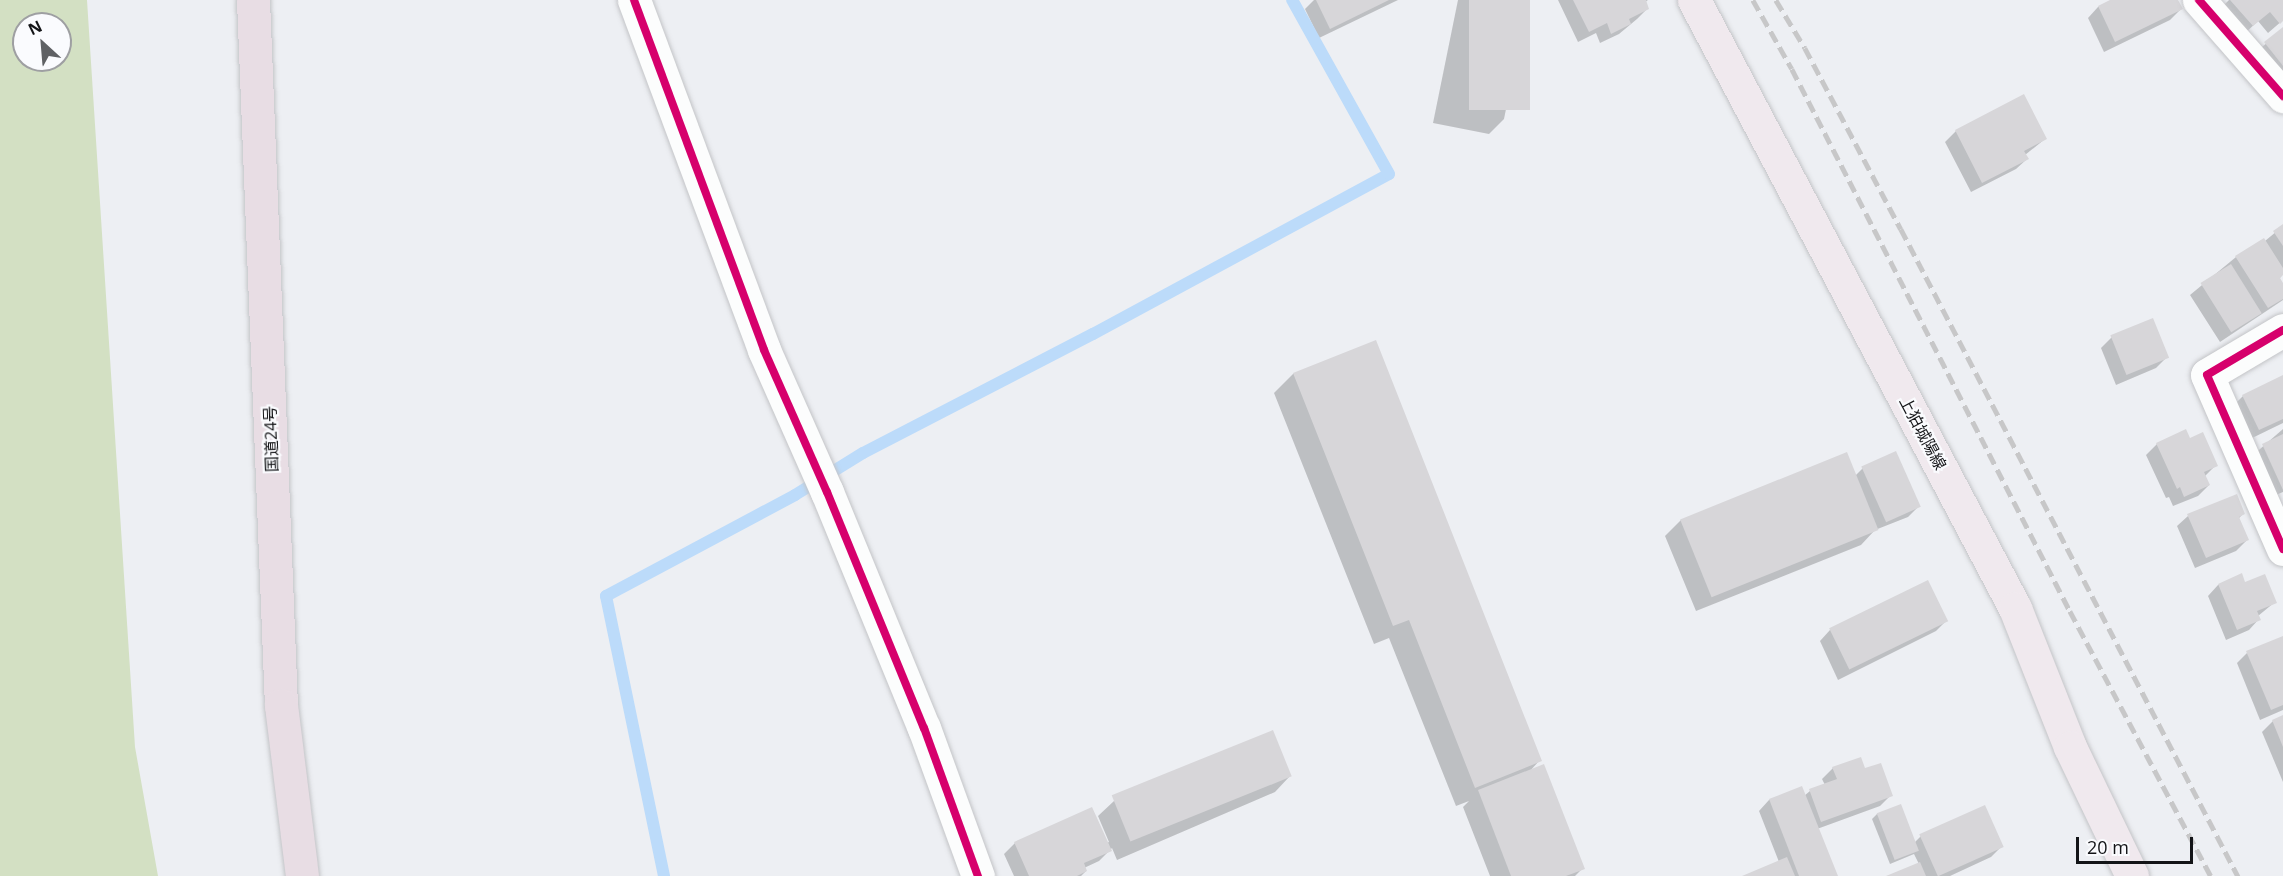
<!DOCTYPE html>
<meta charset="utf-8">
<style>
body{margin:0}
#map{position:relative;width:2283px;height:876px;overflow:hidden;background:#edeff3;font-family:"Open Sans","Noto Sans JP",sans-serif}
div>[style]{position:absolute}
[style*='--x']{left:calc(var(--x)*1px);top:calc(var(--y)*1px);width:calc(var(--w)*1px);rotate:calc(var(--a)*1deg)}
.green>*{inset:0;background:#d3e0c3}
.shadow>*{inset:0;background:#0003}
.stream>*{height:12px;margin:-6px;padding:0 6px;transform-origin:6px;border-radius:6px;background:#bcdbfa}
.building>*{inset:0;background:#d7d6d9;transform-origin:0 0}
.roads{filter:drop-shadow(0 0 2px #c3c4c7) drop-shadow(0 0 2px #c3c4c7)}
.street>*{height:33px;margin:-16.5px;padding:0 16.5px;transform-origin:16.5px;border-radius:16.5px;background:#fcfdfd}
.secondary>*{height:33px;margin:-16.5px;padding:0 16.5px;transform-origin:16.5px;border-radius:16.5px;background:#fcfdfd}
.primary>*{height:33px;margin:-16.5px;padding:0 16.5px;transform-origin:16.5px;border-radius:16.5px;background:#f0e9ee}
.highway>*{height:33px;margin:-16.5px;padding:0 16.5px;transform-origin:16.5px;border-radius:16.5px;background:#e8dde4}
.rail>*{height:4.5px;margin-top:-2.25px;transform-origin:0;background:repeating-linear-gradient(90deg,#c7c7c8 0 12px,transparent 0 18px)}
.cycleway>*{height:8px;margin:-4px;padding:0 4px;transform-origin:4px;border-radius:4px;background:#d6006c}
span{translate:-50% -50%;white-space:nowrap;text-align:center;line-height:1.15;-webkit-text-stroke:4.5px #fafbfe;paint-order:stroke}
.street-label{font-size:16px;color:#131417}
.north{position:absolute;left:12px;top:12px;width:60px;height:60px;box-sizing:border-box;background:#fafbfe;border:2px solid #9e9fa2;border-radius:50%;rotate:334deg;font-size:16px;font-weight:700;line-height:24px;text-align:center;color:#131417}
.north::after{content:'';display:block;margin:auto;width:21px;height:27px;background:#5f6164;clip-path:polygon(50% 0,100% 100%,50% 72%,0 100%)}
.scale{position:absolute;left:2076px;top:837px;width:117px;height:27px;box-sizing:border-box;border:3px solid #131417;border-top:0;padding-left:8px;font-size:18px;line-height:21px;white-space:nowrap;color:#131417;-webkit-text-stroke:4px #fafbfe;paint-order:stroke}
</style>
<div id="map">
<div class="green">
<div style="clip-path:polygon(evenodd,0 0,87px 0,135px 747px,158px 876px,0 876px,0 0,24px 24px,60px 24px,60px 60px,24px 60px,24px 24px)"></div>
</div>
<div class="shadow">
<div style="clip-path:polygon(1314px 0,1398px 0,1319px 38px,1305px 9px)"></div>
<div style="clip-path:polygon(1458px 0,1528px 0,1504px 119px,1489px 134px,1433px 123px)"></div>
<div style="clip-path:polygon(1558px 0,1648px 0,1645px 2px,1648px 8px,1637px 19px,1619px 34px,1600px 43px,1596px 33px,1578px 42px)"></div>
<div style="clip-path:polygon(2114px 0,2176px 0,2181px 9px,2170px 20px,2104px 52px,2088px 18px,2098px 7px)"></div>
<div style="clip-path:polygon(2229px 0,2283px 0,2283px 20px,2268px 33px,2258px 21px,2242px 36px,2219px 10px)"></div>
<div style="clip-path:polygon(2283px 29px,2283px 87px,2254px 54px)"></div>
<div style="clip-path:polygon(1956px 131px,2045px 139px,2025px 155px,2027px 159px,2016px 169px,1971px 192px,1945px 142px)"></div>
<div style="clip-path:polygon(2283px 226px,2283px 274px,2279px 279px,2283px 286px,2283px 300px,2220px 342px,2190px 295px,2236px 257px,2265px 241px)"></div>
<div style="clip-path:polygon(2112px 337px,2167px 357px,2156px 368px,2116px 385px,2101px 348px)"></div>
<div style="clip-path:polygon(1375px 342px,1540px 760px,1529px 772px,1583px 868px,1575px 876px,1490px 876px,1463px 807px,1469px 801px,1456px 806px,1389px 638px,1374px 644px,1274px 393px,1293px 374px)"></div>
<div style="clip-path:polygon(2283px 377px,2283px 423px,2248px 440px,2232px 407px,2243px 396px)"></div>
<div style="clip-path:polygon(2283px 429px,2283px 492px,2271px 497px,2252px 456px)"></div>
<div style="clip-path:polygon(2189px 440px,2216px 465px,2205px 476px,2209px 485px,2198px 496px,2173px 506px,2169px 497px,2166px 498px,2146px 455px,2157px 444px)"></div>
<div style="clip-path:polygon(1863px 468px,1919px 506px,1908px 517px,1875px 530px,1861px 545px,1696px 611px,1665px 536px,1681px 520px,1855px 476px)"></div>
<div style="clip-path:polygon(2243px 514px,2238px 519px,2247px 540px,2236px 551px,2195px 568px,2177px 526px,2188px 516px)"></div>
<div style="clip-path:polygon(1928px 582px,1946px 621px,1936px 631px,1838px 680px,1820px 641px,1830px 630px)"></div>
<div style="clip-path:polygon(2245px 584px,2275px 602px,2258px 616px,2259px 619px,2249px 630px,2226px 640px,2208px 596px,2218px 585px)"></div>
<div style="clip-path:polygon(2283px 637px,2283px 710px,2260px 720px,2237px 663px,2247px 653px)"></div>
<div style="clip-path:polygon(2283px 717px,2283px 782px,2262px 732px,2273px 721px)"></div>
<div style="clip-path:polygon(1272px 732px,1290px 776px,1275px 792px,1117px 860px,1112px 848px,1099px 861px,1084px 868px,1086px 871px,1081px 876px,1014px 876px,1004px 854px,1015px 843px,1107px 843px,1109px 842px,1098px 816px,1114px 801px)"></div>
<div style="clip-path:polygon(1833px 768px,1864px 770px,1891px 795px,1880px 806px,1817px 829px,1836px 876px,1746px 876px,1779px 862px,1759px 811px,1769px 800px,1801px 788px,1804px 796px,1810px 791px,1825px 785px,1822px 779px)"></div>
<div style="clip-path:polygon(1900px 806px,1914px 843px,1921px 836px,2002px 846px,1991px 857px,1950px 876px,1890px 876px,1919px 864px,1914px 854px,1890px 864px,1872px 819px,1877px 814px)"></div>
</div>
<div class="stream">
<div style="--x:664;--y:876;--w:286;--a:-101.7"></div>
<div style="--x:606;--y:596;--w:214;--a:-28.1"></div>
<div style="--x:795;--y:495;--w:80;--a:-31.7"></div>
<div style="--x:863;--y:453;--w:259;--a:-27.4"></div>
<div style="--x:1093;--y:334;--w:336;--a:-28.4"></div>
<div style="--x:1389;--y:174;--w:199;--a:-119.1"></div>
</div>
<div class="building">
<div style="clip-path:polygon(1316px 0,1389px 0,1330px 29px)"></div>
<div style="left:1469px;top:0;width:61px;height:110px"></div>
<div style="clip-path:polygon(1573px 0,1646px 0,1649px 9px,1629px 19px,1631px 24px,1611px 34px,1607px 23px,1589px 32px)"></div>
<div style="clip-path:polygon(2110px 0,2178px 0,2183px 9px,2115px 42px,2098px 6px)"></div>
<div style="clip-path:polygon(2230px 0,2283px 0,2283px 21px,2280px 24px,2270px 12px,2253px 26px)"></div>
<div style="clip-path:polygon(2283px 27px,2283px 66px,2264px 42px)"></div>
<div style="clip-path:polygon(2024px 94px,2047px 139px,2024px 151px,2029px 159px,1982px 183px,1955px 130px)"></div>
<div style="clip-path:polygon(2283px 224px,2283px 246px,2273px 231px)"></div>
<div style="clip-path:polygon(2264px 238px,2283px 268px,2283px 275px,2280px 278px,2283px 283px,2283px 299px,2268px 308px,2235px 256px)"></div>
<div style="left:2231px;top:264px;width:58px;height:36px;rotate:58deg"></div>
<div style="left:2153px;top:318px;width:43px;height:46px;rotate:68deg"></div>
<div style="clip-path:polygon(1376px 340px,1542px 761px,1475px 788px,1409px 620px,1393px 626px,1293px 373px)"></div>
<div style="clip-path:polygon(2283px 375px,2283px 419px,2259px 430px,2242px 395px)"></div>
<div style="clip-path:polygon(2186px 429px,2190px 438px,2203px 432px,2218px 466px,2204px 472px,2210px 485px,2184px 497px,2180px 487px,2177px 489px,2156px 443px)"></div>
<div style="clip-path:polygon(2283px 434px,2283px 490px,2262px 444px)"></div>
<div style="left:1896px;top:451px;width:61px;height:38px;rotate:66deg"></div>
<div style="left:1847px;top:452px;width:84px;height:180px;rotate:68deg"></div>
<div style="clip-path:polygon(2237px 494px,2245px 514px,2239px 517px,2249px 540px,2206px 558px,2187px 514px)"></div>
<div style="clip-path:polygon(2242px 573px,2245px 582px,2265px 574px,2277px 603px,2257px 611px,2261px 620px,2237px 630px,2218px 584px)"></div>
<div style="left:1928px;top:580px;width:46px;height:110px;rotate:64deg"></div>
<div style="clip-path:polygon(2283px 636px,2283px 705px,2271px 710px,2246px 651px)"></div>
<div style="clip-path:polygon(2283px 715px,2283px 747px,2272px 720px)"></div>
<div style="left:1273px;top:730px;width:50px;height:174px;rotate:68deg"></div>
<div style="clip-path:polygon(1861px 757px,1865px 768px,1881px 763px,1893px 796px,1821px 822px,1809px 789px,1837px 779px,1832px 767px)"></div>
<div style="clip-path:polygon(1544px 764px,1585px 869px,1566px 876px,1511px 876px,1478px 790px)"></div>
<div style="clip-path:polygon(1802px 786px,1838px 876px,1799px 876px,1769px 799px)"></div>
<div style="left:1901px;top:804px;width:50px;height:26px;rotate:69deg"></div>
<div style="left:1985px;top:805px;width:46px;height:72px;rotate:66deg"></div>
<div style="clip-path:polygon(1092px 807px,1112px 851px,1084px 863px,1087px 871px,1077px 876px,1029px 876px,1014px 842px)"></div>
<div style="clip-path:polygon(1787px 857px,1795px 876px,1742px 876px)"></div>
<div style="clip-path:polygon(1920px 862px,1926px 876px,1886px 876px)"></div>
</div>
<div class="roads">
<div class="street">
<div style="--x:2199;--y:0;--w:128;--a:48.8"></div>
<div style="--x:2283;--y:330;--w:88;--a:149.4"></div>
<div style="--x:2207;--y:375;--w:190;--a:66.4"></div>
</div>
<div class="secondary">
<div style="--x:634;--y:0;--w:373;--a:69.6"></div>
<div style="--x:764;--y:350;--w:155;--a:66.1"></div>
<div style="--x:827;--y:492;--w:255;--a:67.7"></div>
<div style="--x:924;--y:728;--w:158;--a:70"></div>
</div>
<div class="primary">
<div style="--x:1694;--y:0;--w:688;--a:62.17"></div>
<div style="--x:2015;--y:608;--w:149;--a:68.4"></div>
<div style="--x:2070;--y:747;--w:143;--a:64.3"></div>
</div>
<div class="highway">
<div style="--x:253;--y:0;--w:706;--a:87.73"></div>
<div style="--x:281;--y:705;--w:172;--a:83"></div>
</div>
</div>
<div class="rail">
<div style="--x:1753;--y:0;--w:79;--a:60.5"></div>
<div style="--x:1792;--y:69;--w:609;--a:62.85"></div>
<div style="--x:2070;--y:611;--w:300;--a:62"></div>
<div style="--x:1776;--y:0;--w:56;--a:58.9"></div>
<div style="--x:1805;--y:48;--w:205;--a:62.1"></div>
<div style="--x:1901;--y:229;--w:730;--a:62.49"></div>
</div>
<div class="cycleway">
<div style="--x:634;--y:0;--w:373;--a:69.6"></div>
<div style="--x:764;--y:350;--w:155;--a:66.1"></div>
<div style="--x:827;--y:492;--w:255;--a:67.7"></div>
<div style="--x:924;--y:728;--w:158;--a:70"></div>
<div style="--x:2199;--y:0;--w:128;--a:48.8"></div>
<div style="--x:2283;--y:330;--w:88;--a:149.4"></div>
<div style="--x:2207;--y:375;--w:190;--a:66.4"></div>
</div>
<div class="street-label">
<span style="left:1923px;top:433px;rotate:62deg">上狛城陽線</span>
<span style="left:271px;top:439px;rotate:-92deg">国道24号</span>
</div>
<div class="north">N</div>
<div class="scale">20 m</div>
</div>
